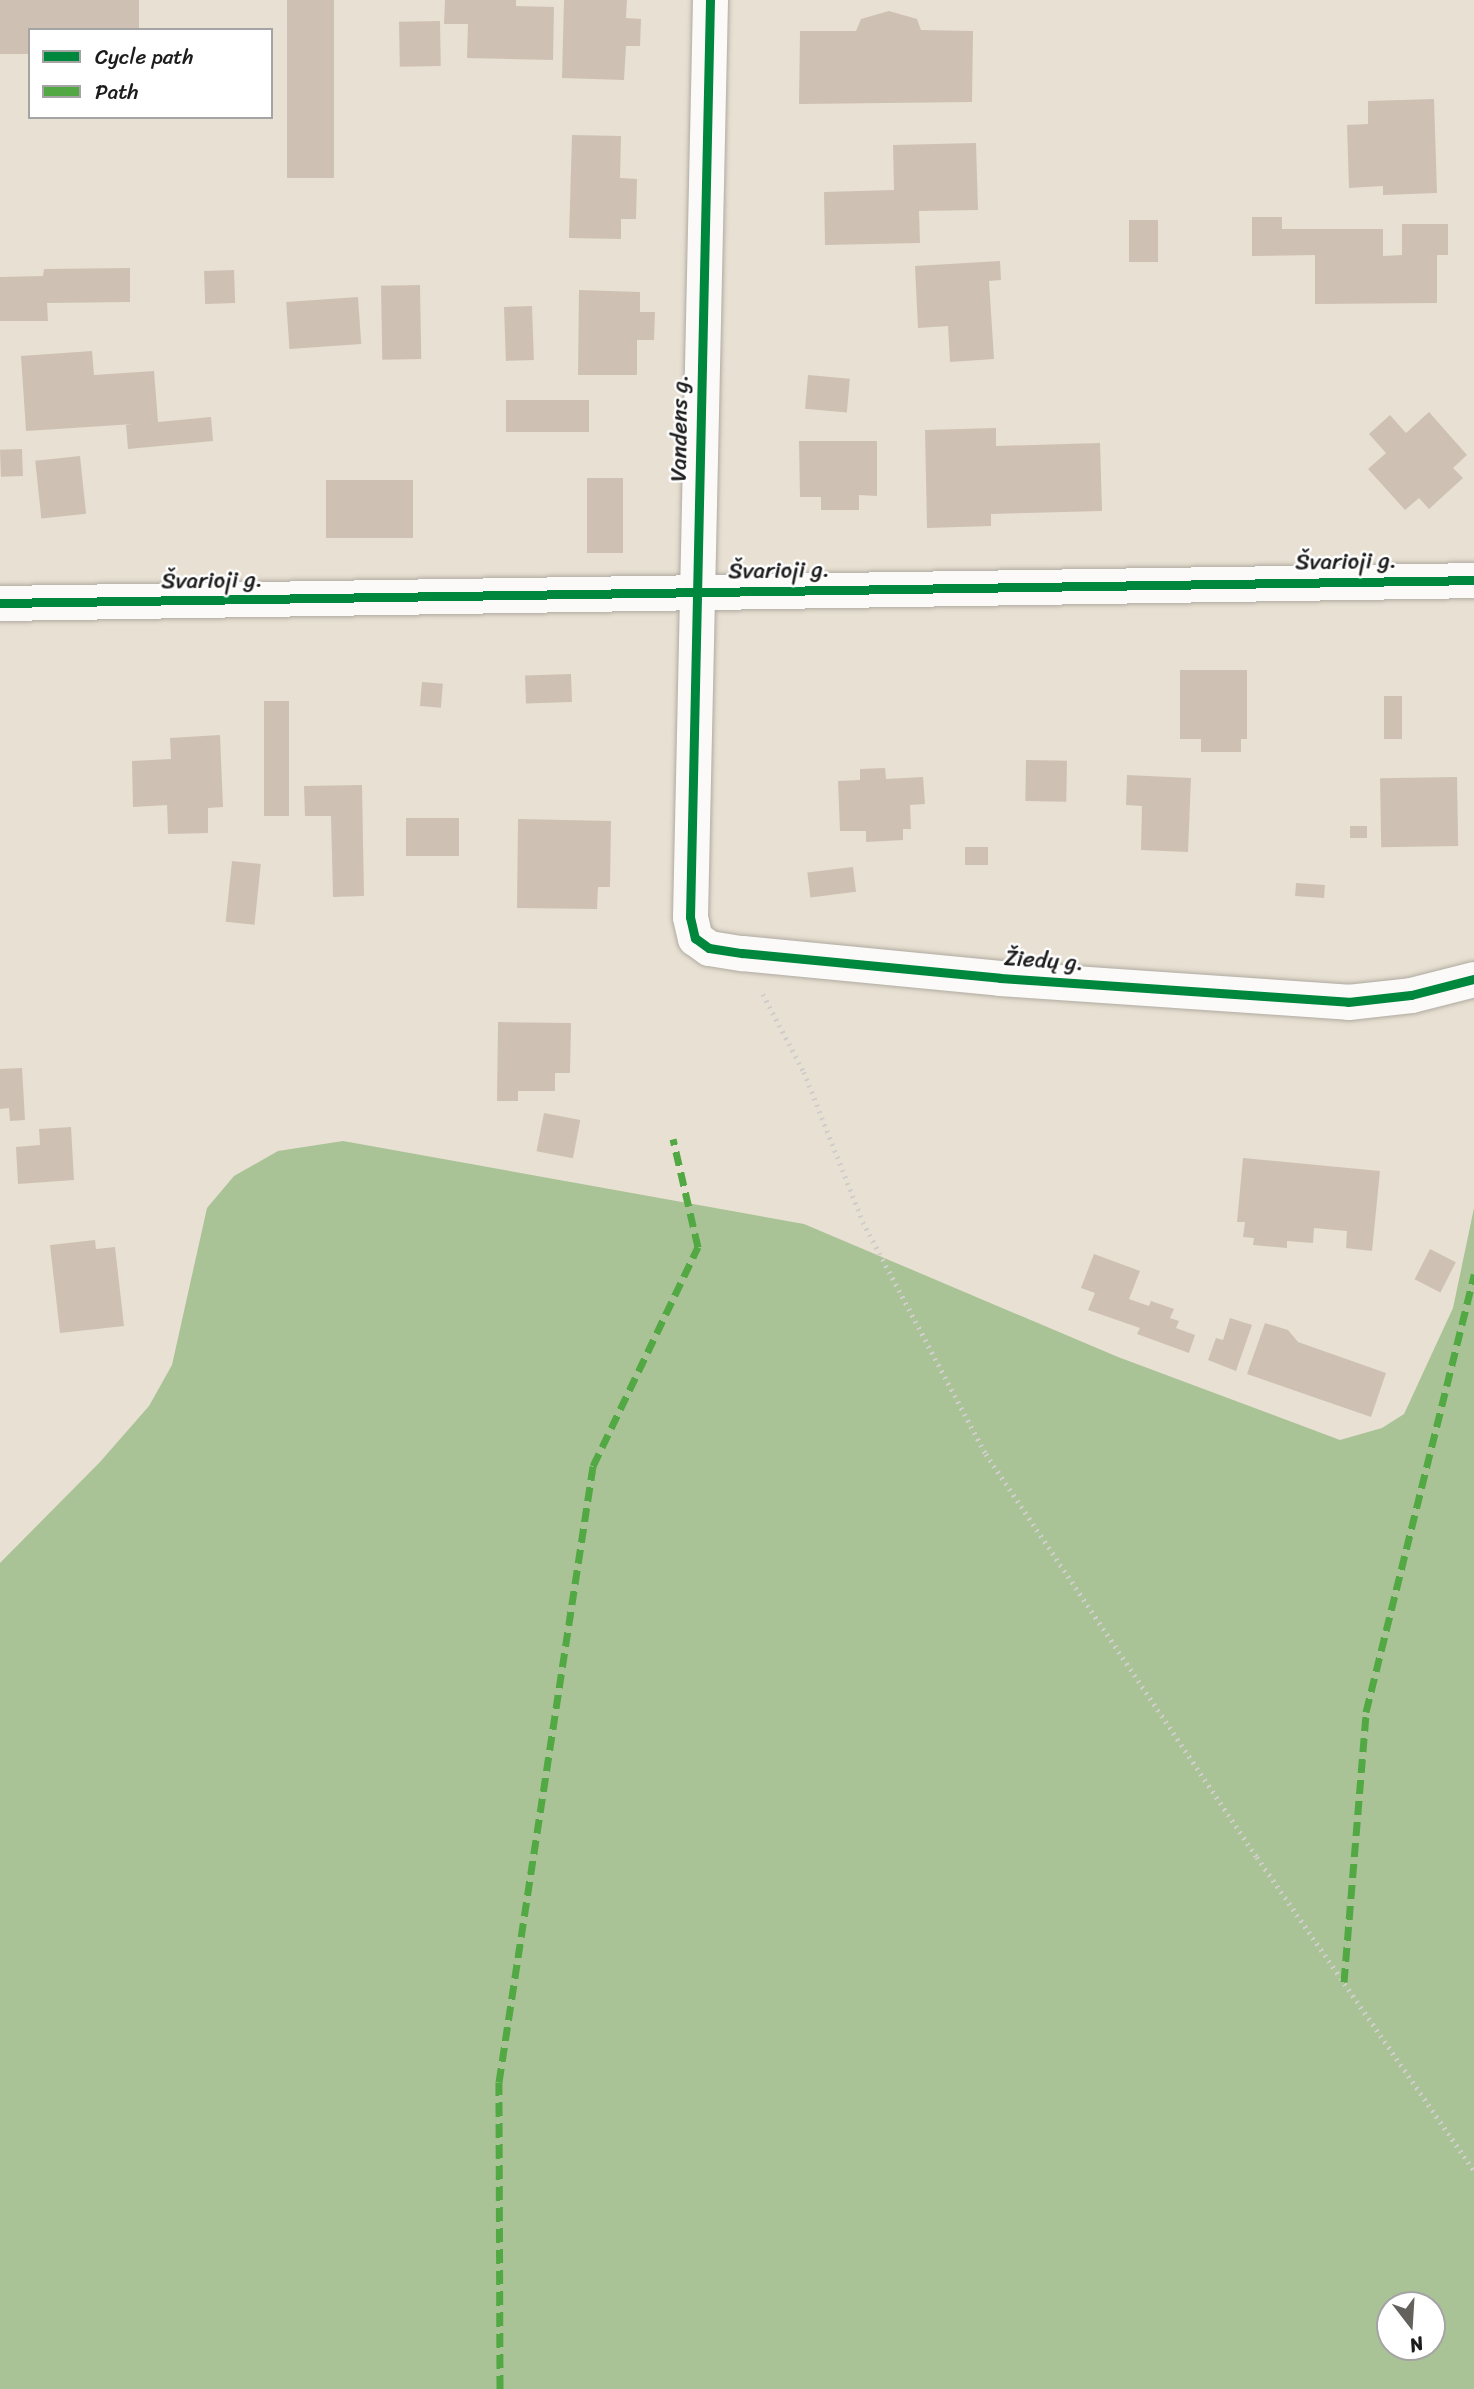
<!DOCTYPE html>
<meta charset="utf-8">
<style>
body{margin:0}
#map{position:relative;width:1474px;height:2389px;overflow:hidden;background:#e8e0d2;font-family:Sriracha,sans-serif}
div>[style]{position:absolute}
[style*='--x']{left:calc(var(--x)*1px);top:calc(var(--y)*1px);width:calc(var(--w)*1px);rotate:calc(var(--a)*1deg)}
.forest>*{inset:0;background:#a9c397}
.building>*{inset:0;background:#cec1b3;transform-origin:0 0}
.path>*{height:4.5px;margin-top:-2.25px;transform-origin:0;background:repeating-linear-gradient(90deg,#d0cecb 0 2px,transparent 0 7px)}
.roads{filter:drop-shadow(0 0 2px #afaaa1) drop-shadow(0 0 2px #afaaa1)}
.minor>*{height:35px;margin:-17.5px;padding:0 17.5px;transform-origin:17.5px;border-radius:17.5px;background:#fcfaf8}
.quiet>*{height:7px;margin-top:-3.5px;transform-origin:0;background:repeating-linear-gradient(90deg,#52a943 0 14px,transparent 0 21px)}
.cycleway>*{height:9px;margin:-4.5px;padding:0 4.5px;transform-origin:4.5px;border-radius:4.5px;background:#00873e}
span{translate:-50% -50%;white-space:nowrap;text-align:center;line-height:1.15;-webkit-text-stroke:5px #fff;paint-order:stroke}
.street-label{font-size:23px;color:#1c1c1c}
.legend{position:absolute;left:28px;top:28px;width:245px;height:91px;box-sizing:border-box;background:#fff;border:2px solid #a4a4a4;margin:0;padding:9px 12px;list-style:none;font-size:21px;color:#1c1c1c}
.legend li{display:flex;align-items:center;gap:14px;height:35px}
.legend b{width:35px;border:2px solid #a4a4a4}
.north{position:absolute;left:1376px;top:2291px;width:70px;height:70px;box-sizing:border-box;background:#fff;border:2px solid #a4a4a4;border-radius:50%;rotate:163deg;font-size:19px;font-weight:700;line-height:28px;text-align:center;color:#1c1c1c}
.north::after{content:'';display:block;margin:auto;width:24px;height:32px;background:#63615c;clip-path:polygon(50% 0,100% 100%,50% 72%,0 100%)}
</style>
<div id="map">
<div class="forest">
<div style="clip-path:polygon(evenodd,343px 1141px,804px 1224px,1118px 1357px,1340px 1440px,1382px 1428px,1404px 1414px,1453px 1308px,1474px 1208px,1474px 2389px,0 2389px,0 1563px,100px 1462px,149px 1406px,172px 1365px,207px 1208px,234px 1176px,278px 1151px,343px 1141px,1390px 2305px,1432px 2305px,1432px 2347px,1390px 2347px,1390px 2305px)"></div>
</div>
<div class="building">
<div style="clip-path:polygon(0 0,139px 0,139px 30px,30px 30px,30px 54px,0 54px)"></div>
<div style="left:287px;top:0;width:47px;height:178px"></div>
<div style="clip-path:polygon(445px 0,516px 0,516px 6px,554px 7px,553px 60px,467px 58px,468px 24px,444px 24px)"></div>
<div style="clip-path:polygon(564px 0,627px 0,626px 18px,641px 19px,640px 46px,626px 46px,624px 80px,562px 78px)"></div>
<div style="clip-path:polygon(889px 11px,917px 19px,921px 30px,973px 31px,972px 102px,799px 104px,800px 31px,856px 31px,861px 19px)"></div>
<div style="left:440px;top:21px;width:45px;height:41px;rotate:89deg"></div>
<div style="clip-path:polygon(1434px 99px,1437px 193px,1383px 195px,1383px 186px,1349px 188px,1347px 125px,1368px 124px,1368px 101px)"></div>
<div style="clip-path:polygon(572px 135px,621px 136px,620px 178px,637px 179px,636px 219px,621px 219px,621px 239px,569px 238px)"></div>
<div style="clip-path:polygon(976px 143px,978px 210px,919px 211px,920px 243px,825px 245px,824px 192px,894px 190px,893px 145px)"></div>
<div style="clip-path:polygon(1252px 217px,1282px 217px,1282px 229px,1383px 229px,1383px 256px,1402px 255px,1402px 224px,1448px 224px,1448px 255px,1437px 255px,1437px 303px,1315px 304px,1315px 255px,1252px 256px)"></div>
<div style="left:1158px;top:220px;width:42px;height:29px;rotate:90deg"></div>
<div style="clip-path:polygon(1000px 261px,1001px 280px,989px 281px,994px 359px,950px 362px,948px 326px,918px 328px,915px 266px)"></div>
<div style="clip-path:polygon(130px 268px,130px 302px,47px 303px,48px 321px,0 321px,0 277px,43px 276px,44px 269px)"></div>
<div style="left:234px;top:270px;width:33px;height:30px;rotate:88deg"></div>
<div style="left:420px;top:285px;width:74px;height:39px;rotate:89deg"></div>
<div style="clip-path:polygon(579px 290px,640px 292px,640px 312px,655px 312px,654px 340px,637px 340px,637px 375px,578px 375px)"></div>
<div style="left:358px;top:297px;width:47px;height:72px;rotate:86deg"></div>
<div style="left:532px;top:306px;width:54px;height:28px;rotate:88deg"></div>
<div style="clip-path:polygon(92px 351px,94px 375px,154px 371px,158px 422px,211px 417px,213px 441px,128px 449px,126px 425px,134px 424px,26px 431px,21px 356px)"></div>
<div style="left:808px;top:375px;width:42px;height:34px;rotate:5deg"></div>
<div style="left:506px;top:400px;width:83px;height:32px"></div>
<div style="clip-path:polygon(1429px 412px,1467px 455px,1453px 468px,1463px 478px,1429px 509px,1419px 498px,1405px 510px,1368px 469px,1386px 453px,1369px 434px,1390px 415px,1406px 433px)"></div>
<div style="clip-path:polygon(996px 428px,996px 446px,1100px 443px,1102px 511px,991px 514px,991px 526px,927px 528px,925px 430px)"></div>
<div style="clip-path:polygon(799px 441px,877px 441px,877px 496px,859px 495px,859px 510px,821px 510px,821px 497px,800px 497px)"></div>
<div style="left:22px;top:449px;width:27px;height:22px;rotate:88deg"></div>
<div style="left:80px;top:456px;width:58px;height:45px;rotate:84deg"></div>
<div style="left:587px;top:478px;width:36px;height:75px"></div>
<div style="left:413px;top:480px;width:58px;height:87px;rotate:90deg"></div>
<div style="clip-path:polygon(1180px 670px,1247px 670px,1247px 739px,1241px 739px,1241px 752px,1201px 752px,1201px 739px,1180px 739px)"></div>
<div style="left:571px;top:674px;width:28px;height:46px;rotate:88deg"></div>
<div style="left:422px;top:682px;width:21px;height:24px;rotate:5deg"></div>
<div style="left:1384px;top:696px;width:18px;height:43px"></div>
<div style="left:289px;top:701px;width:115px;height:25px;rotate:90deg"></div>
<div style="clip-path:polygon(220px 735px,223px 807px,208px 808px,208px 833px,168px 834px,167px 805px,133px 807px,132px 761px,171px 759px,170px 738px)"></div>
<div style="left:1026px;top:760px;width:41px;height:41px;rotate:1deg"></div>
<div style="clip-path:polygon(885px 768px,886px 779px,923px 777px,925px 804px,910px 805px,911px 829px,903px 829px,903px 840px,866px 842px,866px 831px,840px 831px,838px 781px,860px 780px,860px 769px)"></div>
<div style="clip-path:polygon(1127px 775px,1191px 778px,1188px 852px,1141px 850px,1142px 806px,1126px 805px)"></div>
<div style="left:1457px;top:777px;width:69px;height:77px;rotate:89deg"></div>
<div style="clip-path:polygon(362px 785px,364px 896px,333px 897px,331px 816px,305px 816px,304px 786px)"></div>
<div style="left:406px;top:818px;width:53px;height:38px"></div>
<div style="clip-path:polygon(518px 819px,611px 821px,610px 887px,598px 887px,597px 909px,517px 908px)"></div>
<div style="left:1367px;top:826px;width:12px;height:17px;rotate:90deg"></div>
<div style="left:965px;top:847px;width:23px;height:18px"></div>
<div style="left:232px;top:861px;width:29px;height:61px;rotate:6deg"></div>
<div style="left:853px;top:867px;width:25px;height:46px;rotate:83deg"></div>
<div style="left:1296px;top:883px;width:29px;height:13px;rotate:4deg"></div>
<div style="clip-path:polygon(498px 1022px,571px 1023px,570px 1073px,555px 1073px,555px 1091px,518px 1091px,518px 1101px,497px 1101px)"></div>
<div style="clip-path:polygon(22px 1068px,25px 1120px,10px 1121px,9px 1108px,0 1109px,0 1069px)"></div>
<div style="left:544px;top:1113px;width:37px;height:39px;rotate:11deg"></div>
<div style="clip-path:polygon(71px 1127px,74px 1180px,18px 1184px,16px 1147px,40px 1145px,39px 1129px)"></div>
<div style="clip-path:polygon(1243px 1158px,1380px 1171px,1372px 1251px,1346px 1248px,1347px 1231px,1314px 1228px,1313px 1243px,1287px 1241px,1287px 1248px,1253px 1245px,1254px 1238px,1243px 1237px,1245px 1222px,1237px 1222px)"></div>
<div style="clip-path:polygon(95px 1240px,96px 1249px,115px 1247px,124px 1326px,60px 1333px,50px 1245px)"></div>
<div style="left:1430px;top:1249px;width:29px;height:34px;rotate:27deg"></div>
<div style="clip-path:polygon(1094px 1254px,1140px 1271px,1129px 1299px,1149px 1306px,1151px 1301px,1174px 1309px,1170px 1318px,1179px 1321px,1176px 1328px,1195px 1335px,1189px 1353px,1137px 1334px,1140px 1328px,1088px 1310px,1095px 1293px,1081px 1288px)"></div>
<div style="clip-path:polygon(1230px 1318px,1252px 1325px,1236px 1371px,1208px 1360px,1216px 1338px,1223px 1340px)"></div>
<div style="clip-path:polygon(1265px 1323px,1288px 1330px,1298px 1342px,1386px 1373px,1371px 1417px,1247px 1374px)"></div>
</div>
<div class="path">
<div style="--x:763;--y:994;--w:88;--a:62.3"></div>
<div style="--x:804;--y:1072;--w:161;--a:68.5"></div>
<div style="--x:863;--y:1222;--w:263;--a:62.1"></div>
<div style="--x:986;--y:1454;--w:486;--a:56.1"></div>
<div style="--x:1257;--y:1857;--w:381;--a:55.3"></div>
</div>
<div class="roads">
<div class="minor">
<div style="--x:710;--y:0;--w:917;--a:91.25"></div>
<div style="--x:690;--y:917;--w:22;--a:77"></div>
<div style="--x:695;--y:938;--w:17;--a:36"></div>
<div style="--x:709;--y:948;--w:33;--a:9"></div>
<div style="--x:742;--y:953;--w:259;--a:5.5"></div>
<div style="--x:1000;--y:978;--w:349;--a:3.9"></div>
<div style="--x:1348;--y:1002;--w:63;--a:-6.3"></div>
<div style="--x:1411;--y:995;--w:65;--a:-14.3"></div>
<div style="--x:0;--y:603;--w:1474;--a:-0.89"></div>
</div>
</div>
<div class="quiet">
<div style="--x:1344;--y:1982;--w:271;--a:-85.3"></div>
<div style="--x:1366;--y:1712;--w:451;--a:-76.1"></div>
<div style="--x:500;--y:2389;--w:307;--a:-90.2"></div>
<div style="--x:499;--y:2082;--w:623;--a:-81.32"></div>
<div style="--x:593;--y:1466;--w:243;--a:-64.4"></div>
<div style="--x:698;--y:1247;--w:111;--a:-103"></div>
</div>
<div class="cycleway">
<div style="--x:710;--y:0;--w:917;--a:91.25"></div>
<div style="--x:690;--y:917;--w:22;--a:77"></div>
<div style="--x:695;--y:938;--w:17;--a:36"></div>
<div style="--x:709;--y:948;--w:33;--a:9"></div>
<div style="--x:742;--y:953;--w:259;--a:5.5"></div>
<div style="--x:1000;--y:978;--w:349;--a:3.9"></div>
<div style="--x:1348;--y:1002;--w:63;--a:-6.3"></div>
<div style="--x:1411;--y:995;--w:65;--a:-14.3"></div>
<div style="--x:0;--y:603;--w:1474;--a:-0.89"></div>
</div>
<div class="street-label">
<span style="left:680px;top:428px;rotate:-89deg">Vandens g.</span>
<span style="left:1346px;top:562px;rotate:-1deg">Švarioji g.</span>
<span style="left:779px;top:571px;rotate:-1deg">Švarioji g.</span>
<span style="left:212px;top:581px;rotate:-1deg">Švarioji g.</span>
<span style="left:1044px;top:961px;rotate:4deg">Žiedų g.</span>
</div>
<ul class="legend">
<li><b style="height:9px;background:#00873e"></b>Cycle path</li>
<li><b style="height:9px;background:#52a943"></b>Path</li>
</ul>
<div class="north">N</div>
</div>
